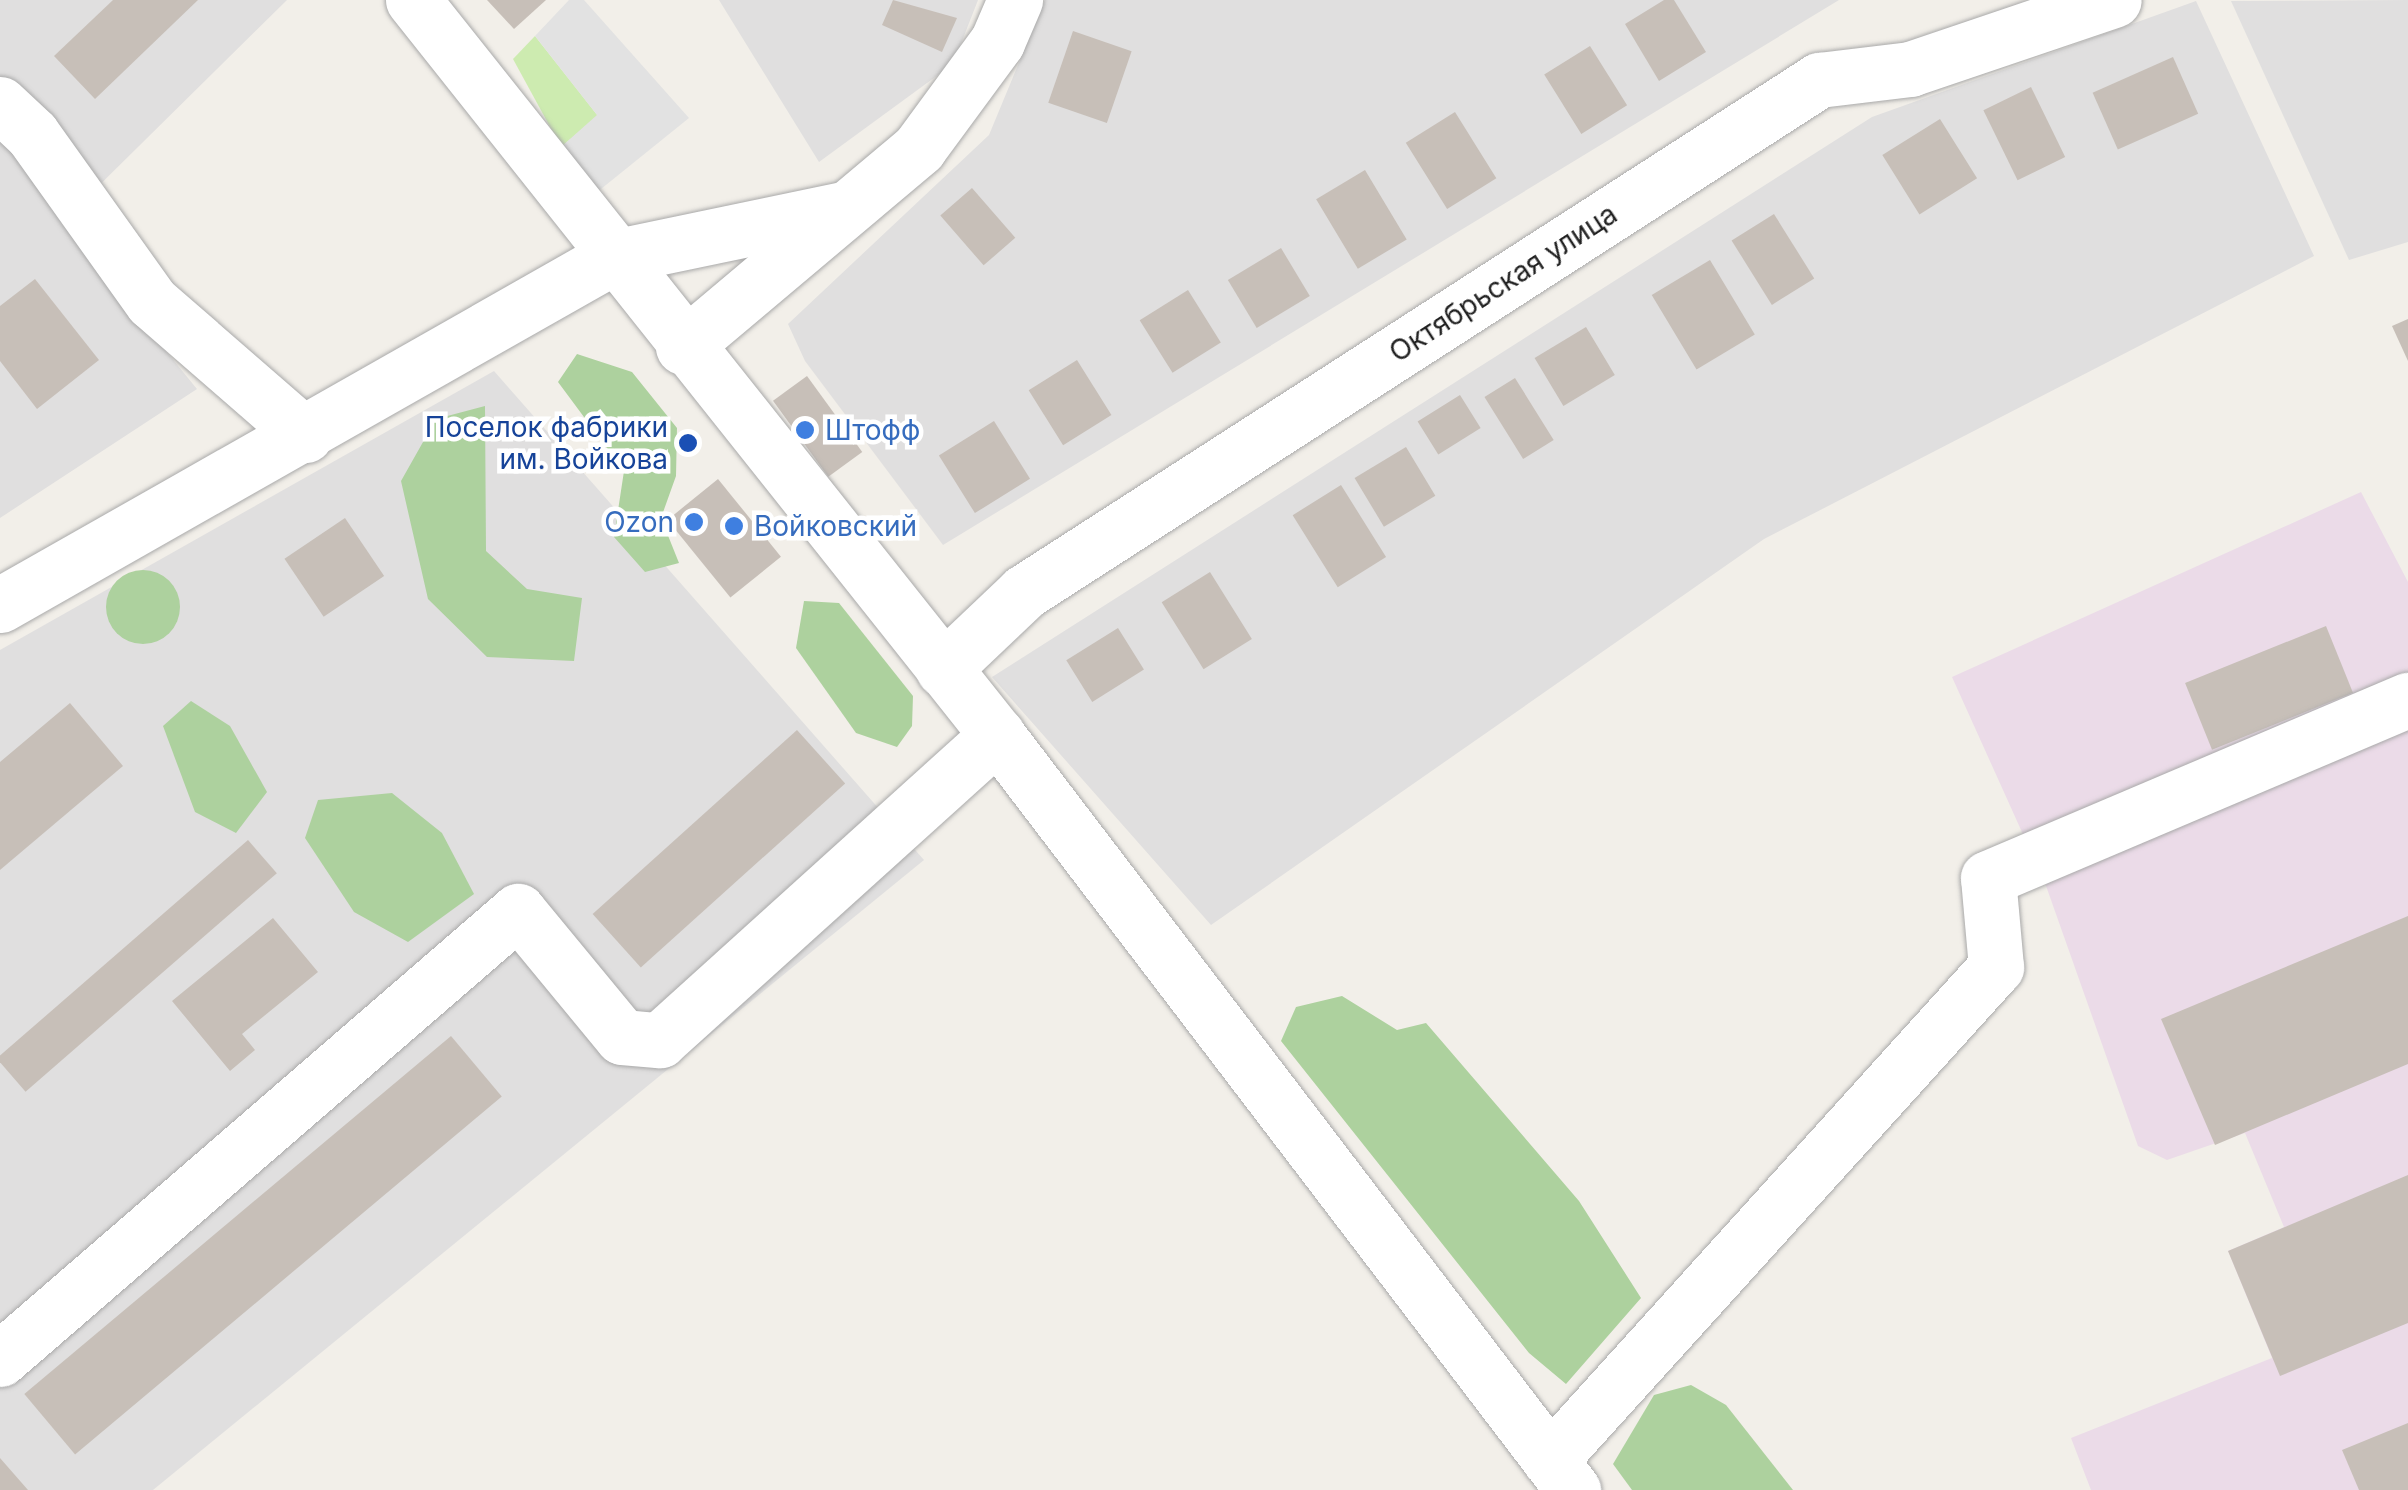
<!DOCTYPE html>
<meta charset="utf-8">
<style>
body{margin:0}
#map{position:relative;width:2408px;height:1490px;overflow:hidden;background:#f2efe9;font-family:Inter,sans-serif}
div>[style]{position:absolute}
[style*='--x']{left:calc(var(--x)*1px);top:calc(var(--y)*1px);width:calc(var(--w)*1px);rotate:calc(var(--a)*1deg)}
.residential>*{inset:0;background:#e0dfdf}
.industrial>*{inset:0;background:#ebdbe8}
.grass>*{inset:0;background:#cdebb0}
.forest>*{inset:0;background:#add19e}
.round{border-radius:50%}
.parking>*{inset:0;background:#e2e2e2}
.building>*{inset:0;background:#c7bfb8;transform-origin:0 0}
.roads{filter:drop-shadow(0 0 2px #a9a9a9) drop-shadow(0 0 2px #a9a9a9)}
.minor>*{height:55px;margin:-27.5px;padding:0 27.5px;transform-origin:27.5px;border-radius:27.5px;background:#fff}
.dots>*{width:28px;height:28px;translate:-50% -50%;box-sizing:border-box;border:5px solid #fff;border-radius:50%}
span{translate:-50% -50%;white-space:nowrap;text-align:center;line-height:1.15;-webkit-text-stroke:9px #fff;paint-order:stroke}
.street-label{font-size:28px;color:#222}
.transit-label{font-size:28px;color:#164399}
.right{translate:-100% -50%;text-align:right}
.shop-label{font-size:28px;color:#366cbe}
.left{translate:0 -50%;text-align:left}
</style>
<div id="map">
<div class="residential">
<div style="clip-path:polygon(0 0,287px 0,61px 223px,197px 389px,0 518px)"></div>
<div style="clip-path:polygon(719px 0,978px 0,953px 64px,819px 162px)"></div>
<div style="clip-path:polygon(1045px 0,1839px 0,943px 545px,805px 361px,788px 324px,989px 135px)"></div>
<div style="clip-path:polygon(2408px 0,2408px 242px,2349px 260px,2231px 1px)"></div>
<div style="clip-path:polygon(2196px 1px,2314px 256px,1764px 539px,1211px 925px,992px 677px,1872px 117px)"></div>
<div style="clip-path:polygon(494px 371px,924px 860px,153px 1490px,0 1490px,0 650px)"></div>
</div>
<div class="industrial">
<div style="clip-path:polygon(2361px 492px,2408px 582px,2408px 1490px,2091px 1490px,2071px 1438px,2272px 1358px,2228px 1251px,2284px 1227px,2245px 1133px,2167px 1160px,2138px 1146px,2045px 883px,1952px 677px)"></div>
</div>
<div class="grass">
<div style="clip-path:polygon(535px 36px,598px 116px,561px 147px,513px 59px)"></div>
</div>
<div class="forest">
<div style="clip-path:polygon(577px 354px,632px 372px,677px 428px,676px 476px,661px 518px,679px 563px,645px 572px,614px 537px,624px 471px,558px 382px)"></div>
<div style="clip-path:polygon(485px 406px,486px 551px,527px 589px,582px 598px,574px 661px,487px 657px,428px 599px,401px 481px,436px 419px)"></div>
<div class="round" style="left:106px;top:570px;width:74px;height:74px"></div>
<div style="clip-path:polygon(804px 601px,839px 603px,913px 696px,912px 726px,897px 747px,856px 733px,796px 648px)"></div>
<div style="clip-path:polygon(191px 701px,230px 726px,267px 792px,236px 833px,195px 812px,163px 726px)"></div>
<div style="clip-path:polygon(392px 793px,442px 833px,474px 894px,408px 942px,354px 912px,305px 838px,318px 800px)"></div>
<div style="clip-path:polygon(1342px 996px,1397px 1030px,1426px 1023px,1579px 1201px,1641px 1298px,1566px 1384px,1529px 1353px,1281px 1041px,1296px 1007px)"></div>
<div style="clip-path:polygon(1691px 1385px,1726px 1405px,1793px 1490px,1632px 1490px,1613px 1464px,1654px 1395px)"></div>
</div>
<div class="parking">
<div style="clip-path:polygon(569px 0,584px 0,689px 118px,596px 193px,561px 147px,597px 115px,535px 36px)"></div>
</div>
<div class="building">
<div style="clip-path:polygon(113px 0,198px 0,95px 99px,54px 56px)"></div>
<div style="clip-path:polygon(487px 0,546px 0,514px 29px)"></div>
<div style="clip-path:polygon(893px 0,957px 18px,942px 52px,882px 25px)"></div>
<div style="clip-path:polygon(1664px 0,1674px 0,1706px 52px,1659px 81px,1625px 24px)"></div>
<div style="left:1073px;top:31px;width:62px;height:76px;rotate:19deg"></div>
<div style="left:1590px;top:46px;width:70px;height:54px;rotate:58deg"></div>
<div style="left:2173px;top:57px;width:62px;height:88px;rotate:66deg"></div>
<div style="left:2031px;top:87px;width:78px;height:53px;rotate:64deg"></div>
<div style="left:1455px;top:112px;width:78px;height:58px;rotate:58deg"></div>
<div style="left:1940px;top:119px;width:70px;height:68px;rotate:58deg"></div>
<div style="left:1365px;top:170px;width:81px;height:57px;rotate:59deg"></div>
<div style="left:972px;top:188px;width:66px;height:42px;rotate:49deg"></div>
<div style="left:1774px;top:214px;width:76px;height:50px;rotate:58deg"></div>
<div style="left:1281px;top:248px;width:56px;height:62px;rotate:59deg"></div>
<div style="left:1710px;top:260px;width:87px;height:68px;rotate:59deg"></div>
<div style="clip-path:polygon(35px 279px,99px 360px,37px 409px,0 361px,0 306px)"></div>
<div style="left:1188px;top:290px;width:62px;height:57px;rotate:58deg"></div>
<div style="clip-path:polygon(2408px 319px,2408px 361px,2392px 326px)"></div>
<div style="left:1586px;top:327px;width:56px;height:60px;rotate:59deg"></div>
<div style="left:1077px;top:360px;width:65px;height:57px;rotate:58deg"></div>
<div style="left:807px;top:376px;width:94px;height:42px;rotate:54deg"></div>
<div style="left:1515px;top:378px;width:73px;height:36px;rotate:58deg"></div>
<div style="left:1460px;top:395px;width:39px;height:50px;rotate:58deg"></div>
<div style="left:994px;top:421px;width:68px;height:65px;rotate:58deg"></div>
<div style="left:1406px;top:447px;width:57px;height:60px;rotate:59deg"></div>
<div style="left:718px;top:479px;width:100px;height:65px;rotate:51deg"></div>
<div style="left:1341px;top:485px;width:85px;height:57px;rotate:58deg"></div>
<div style="left:345px;top:518px;width:70px;height:73px;rotate:56deg"></div>
<div style="left:1210px;top:572px;width:79px;height:57px;rotate:58deg"></div>
<div style="left:2326px;top:626px;width:72px;height:152px;rotate:68deg"></div>
<div style="left:1118px;top:628px;width:49px;height:61px;rotate:58deg"></div>
<div style="clip-path:polygon(70px 703px,123px 766px,0 870px,0 762px)"></div>
<div style="left:797px;top:730px;width:72px;height:275px;rotate:48deg"></div>
<div style="left:248px;top:840px;width:44px;height:333px;rotate:49deg"></div>
<div style="clip-path:polygon(2408px 916px,2408px 1064px,2215px 1145px,2161px 1019px)"></div>
<div style="clip-path:polygon(273px 918px,318px 972px,242px 1034px,255px 1050px,230px 1071px,172px 1001px)"></div>
<div style="left:451px;top:1036px;width:79px;height:557px;rotate:50deg"></div>
<div style="clip-path:polygon(2408px 1175px,2408px 1323px,2280px 1376px,2228px 1251px)"></div>
<div style="clip-path:polygon(2408px 1423px,2408px 1490px,2359px 1490px,2342px 1450px)"></div>
<div style="clip-path:polygon(0 1458px,28px 1490px,0 1490px)"></div>
</div>
<div class="roads">
<div class="minor">
<div style="--x:413;--y:0;--w:939;--a:51.53"></div>
<div style="--x:997;--y:735;--w:950;--a:52.66"></div>
<div style="--x:0;--y:104;--w:44;--a:43.2"></div>
<div style="--x:32;--y:134;--w:206;--a:54.5"></div>
<div style="--x:152;--y:302;--w:203;--a:41"></div>
<div style="--x:683;--y:347;--w:309;--a:-40.1"></div>
<div style="--x:919;--y:148;--w:132;--a:-53.7"></div>
<div style="--x:997;--y:42;--w:46;--a:-66.8"></div>
<div style="--x:0;--y:605;--w:705;--a:-29.58"></div>
<div style="--x:613;--y:257;--w:235;--a:-11.8"></div>
<div style="--x:943;--y:669;--w:112;--a:-43.5"></div>
<div style="--x:1024;--y:592;--w:946;--a:-32.78"></div>
<div style="--x:1819;--y:80;--w:92;--a:-6.9"></div>
<div style="--x:1910;--y:69;--w:215;--a:-18.7"></div>
<div style="--x:0;--y:1359;--w:685;--a:-40.86"></div>
<div style="--x:518;--y:911;--w:163;--a:50.5"></div>
<div style="--x:622;--y:1037;--w:38;--a:5"></div>
<div style="--x:660;--y:1040;--w:455;--a:-42.1"></div>
<div style="--x:1550;--y:1460;--w:665;--a:-47.87"></div>
<div style="--x:1996;--y:967;--w:89;--a:-95.1"></div>
<div style="--x:1988;--y:878;--w:456;--a:-23"></div>
</div>
</div>
<div class="dots">
<div style="left:805px;top:430px;background:#3f7fe0"></div>
<div style="left:688px;top:443px;background:#1a4fb4"></div>
<div style="left:694px;top:522px;background:#3f7fe0"></div>
<div style="left:734px;top:526px;background:#3f7fe0"></div>
</div>
<div class="street-label">
<span style="left:1503px;top:283px;rotate:-33deg">Октябрьская улица</span>
</div>
<div class="transit-label">
<span class="right" style="left:668px;top:443px">Поселок фабрики<br>им. Войкова</span>
</div>
<div class="shop-label">
<span class="left" style="left:825px;top:430px">Штофф</span>
<span class="right" style="left:674px;top:522px">Ozon</span>
<span class="left" style="left:754px;top:526px">Войковский</span>
</div>
</div>
